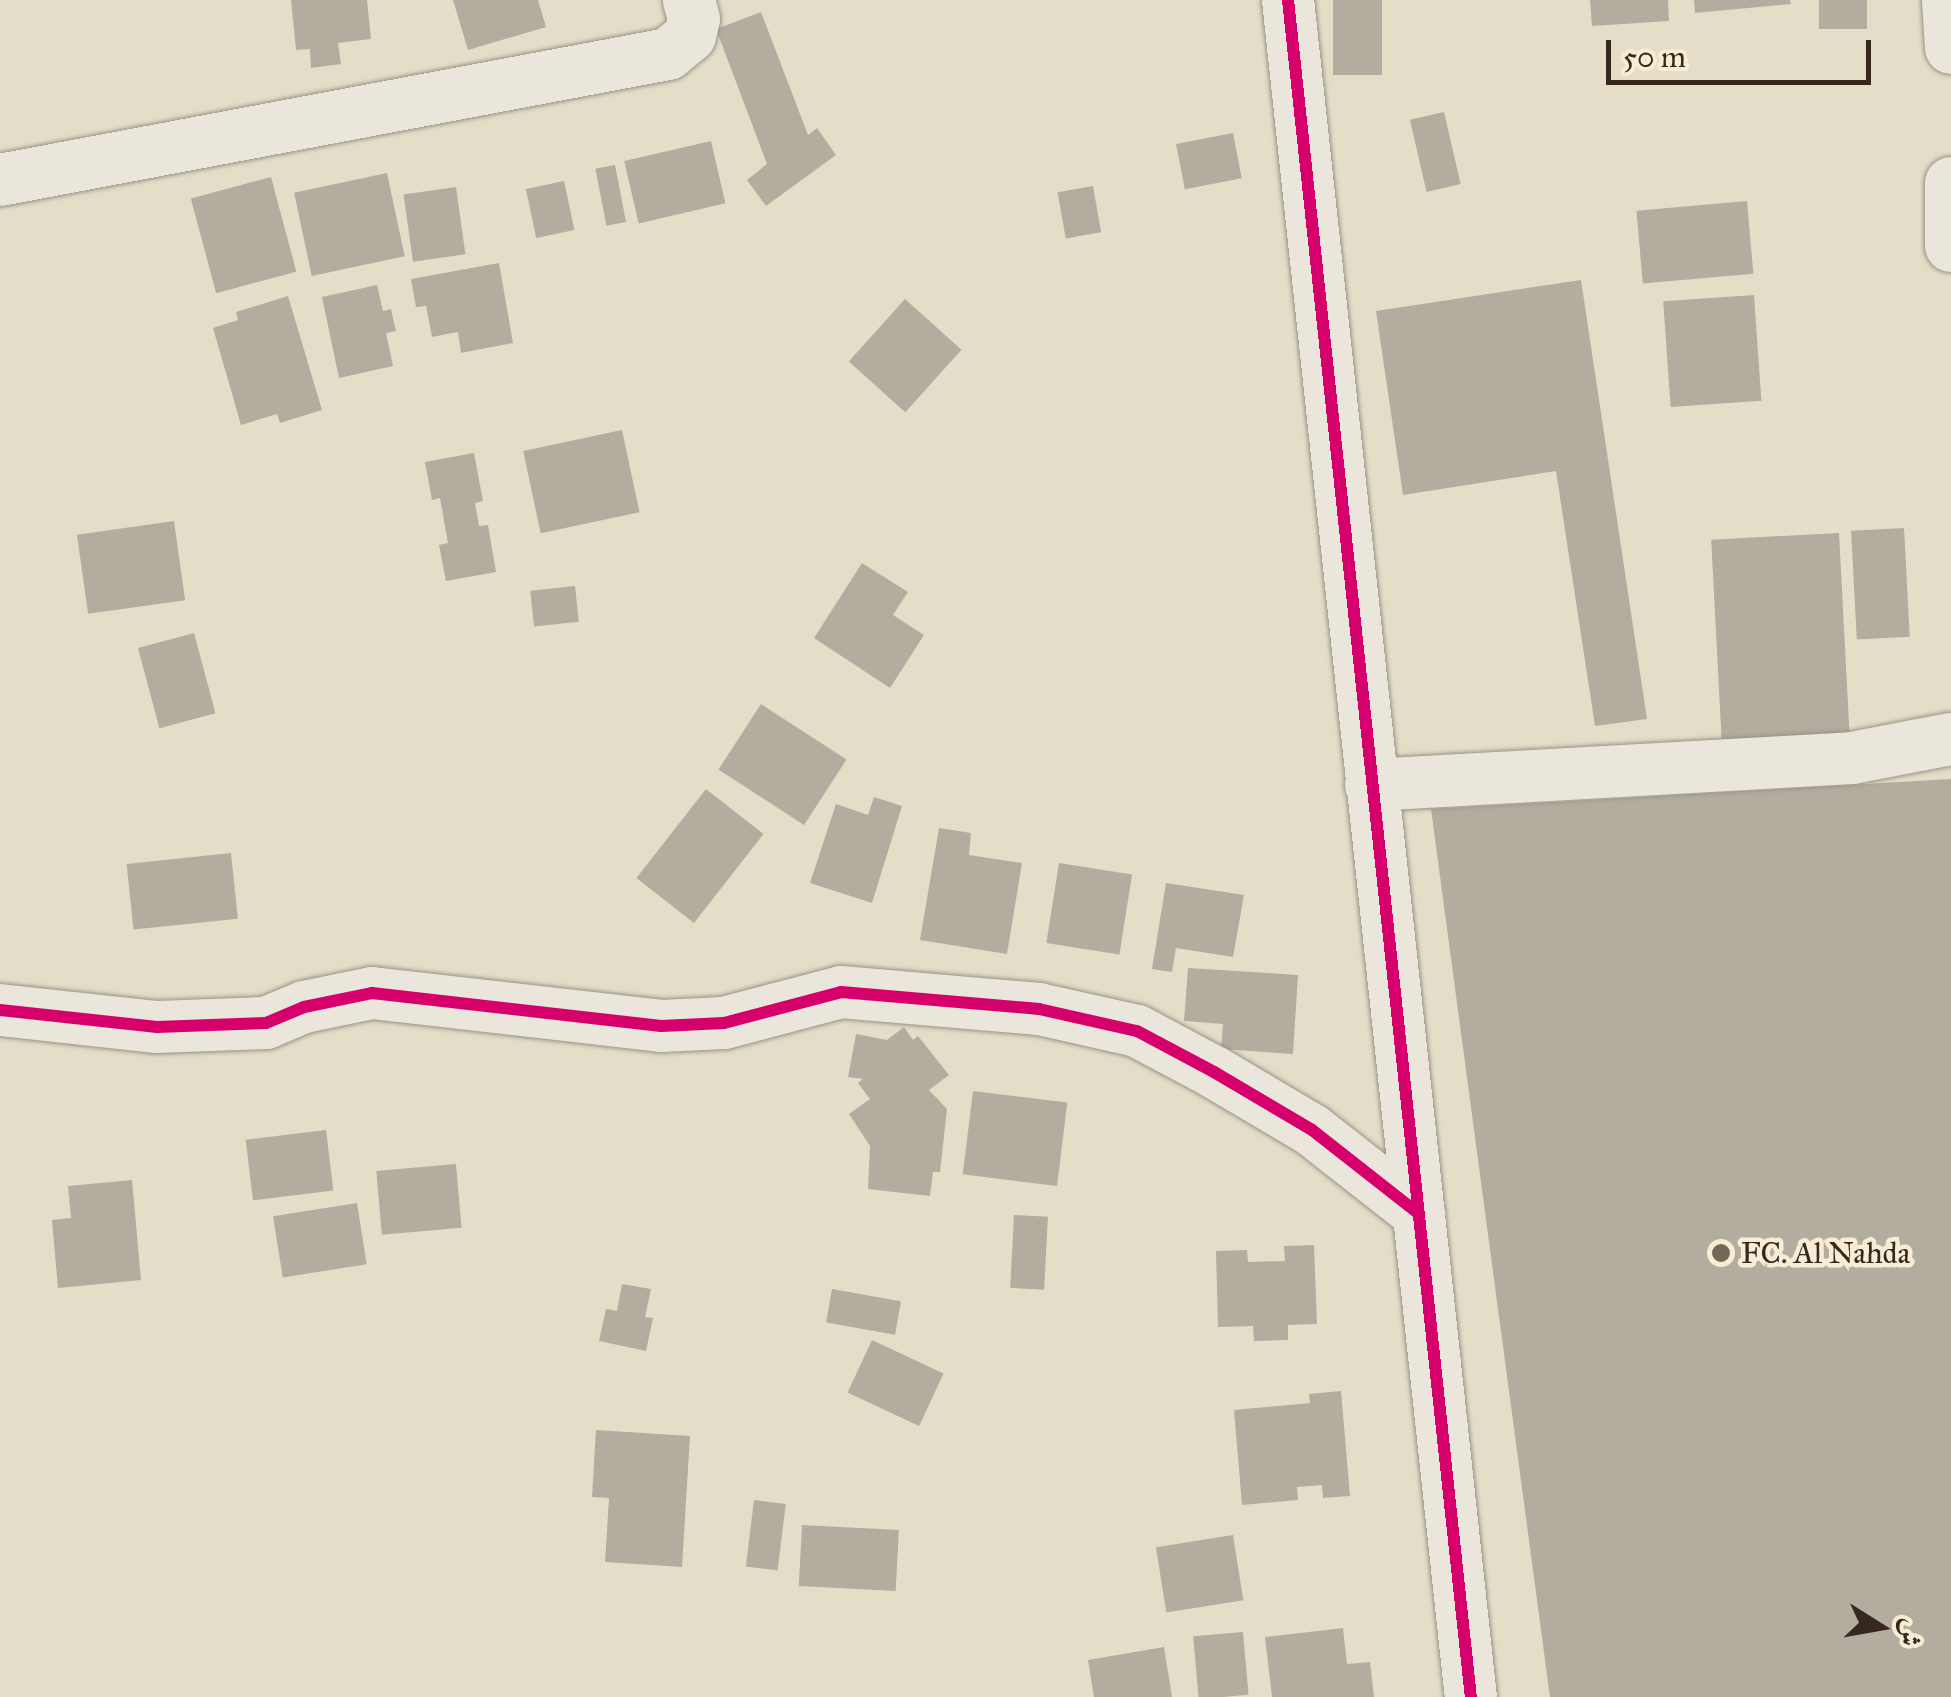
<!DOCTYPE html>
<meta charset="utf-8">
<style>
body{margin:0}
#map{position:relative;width:1951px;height:1697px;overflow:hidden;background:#e4dec8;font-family:"IM FELL Great Primer",Amiri,serif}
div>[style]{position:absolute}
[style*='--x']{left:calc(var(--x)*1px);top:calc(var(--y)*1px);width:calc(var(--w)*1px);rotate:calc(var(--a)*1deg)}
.building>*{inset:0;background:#b2ad9f;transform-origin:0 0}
.roads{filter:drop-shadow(0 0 2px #999386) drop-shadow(0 0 2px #999386)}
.minor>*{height:52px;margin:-26px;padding:0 26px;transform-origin:26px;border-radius:26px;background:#eae6db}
.cycleway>*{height:12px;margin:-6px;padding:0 6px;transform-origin:6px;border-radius:6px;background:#d6006c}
.dots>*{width:28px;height:28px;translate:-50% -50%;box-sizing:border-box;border:5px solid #f6edd3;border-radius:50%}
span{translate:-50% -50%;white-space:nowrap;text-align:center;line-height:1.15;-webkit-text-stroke:9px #f6edd3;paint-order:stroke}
.poi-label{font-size:30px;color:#36271f}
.left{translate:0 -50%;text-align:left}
.north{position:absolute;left:1831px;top:1577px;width:100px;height:100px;-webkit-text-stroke:8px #f6edd3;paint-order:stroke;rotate:101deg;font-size:28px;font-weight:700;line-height:40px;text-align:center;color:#36271f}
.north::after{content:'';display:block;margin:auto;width:35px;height:45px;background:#36271f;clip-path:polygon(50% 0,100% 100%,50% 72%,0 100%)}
.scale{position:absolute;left:1606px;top:40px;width:265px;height:45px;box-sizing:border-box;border:5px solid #36271f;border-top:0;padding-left:12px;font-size:30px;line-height:35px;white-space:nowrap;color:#36271f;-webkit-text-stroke:8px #f6edd3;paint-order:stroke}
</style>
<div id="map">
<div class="building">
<div style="clip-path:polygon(291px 0,367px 0,371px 39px,338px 43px,341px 64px,311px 68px,310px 49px,296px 50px)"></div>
<div style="clip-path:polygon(453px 0,538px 0,546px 27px,468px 50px)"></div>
<div style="left:1333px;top:0;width:49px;height:75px"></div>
<div style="clip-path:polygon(1590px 0,1668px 0,1669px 21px,1592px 26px)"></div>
<div style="clip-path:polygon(1694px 0,1790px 0,1791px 4px,1695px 13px)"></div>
<div style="left:1819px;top:0;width:48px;height:29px"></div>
<div style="clip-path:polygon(761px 12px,808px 135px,817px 128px,836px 155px,766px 206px,747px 180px,767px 164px,716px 29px)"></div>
<div style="left:1444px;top:112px;width:74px;height:35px;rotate:77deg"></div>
<div style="left:1233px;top:133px;width:46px;height:58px;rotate:79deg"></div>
<div style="left:711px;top:141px;width:64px;height:89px;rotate:77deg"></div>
<div style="left:615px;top:165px;width:58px;height:20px;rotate:79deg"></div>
<div style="left:387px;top:173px;width:85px;height:95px;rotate:78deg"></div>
<div style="left:271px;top:177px;width:98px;height:83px;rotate:75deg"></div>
<div style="left:564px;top:181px;width:50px;height:39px;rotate:78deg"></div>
<div style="left:1093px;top:186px;width:47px;height:36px;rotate:80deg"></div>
<div style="left:456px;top:187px;width:68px;height:53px;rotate:82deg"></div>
<div style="left:1747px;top:201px;width:73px;height:111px;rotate:85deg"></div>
<div style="clip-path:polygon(499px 263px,513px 343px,461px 353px,458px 332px,432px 337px,426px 306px,416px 307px,411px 279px)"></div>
<div style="clip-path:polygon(1581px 280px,1647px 719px,1595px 726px,1556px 471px,1403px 495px,1376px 311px)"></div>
<div style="clip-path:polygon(377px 285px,383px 311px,391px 309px,396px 331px,386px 333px,393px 366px,339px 378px,322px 297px)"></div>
<div style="left:1754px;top:295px;width:106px;height:91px;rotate:86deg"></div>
<div style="clip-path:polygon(288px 296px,322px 410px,280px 423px,277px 414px,241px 425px,213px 328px,238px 320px,236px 312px)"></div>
<div style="left:905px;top:299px;width:76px;height:84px;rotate:42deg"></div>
<div style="left:622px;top:430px;width:84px;height:101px;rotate:78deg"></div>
<div style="clip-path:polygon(474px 453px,483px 501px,475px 503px,479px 526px,488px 525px,496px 572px,446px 581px,439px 545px,448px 543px,440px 498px,432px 500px,425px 462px)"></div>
<div style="left:174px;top:521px;width:80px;height:98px;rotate:82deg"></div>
<div style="left:1904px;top:528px;width:109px;height:53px;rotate:87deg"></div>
<div style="left:1839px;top:533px;width:216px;height:128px;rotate:87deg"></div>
<div style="clip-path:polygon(862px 563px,908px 592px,893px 615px,924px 635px,890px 688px,814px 638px)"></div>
<div style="left:575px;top:586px;width:36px;height:45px;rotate:84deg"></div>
<div style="left:194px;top:633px;width:83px;height:58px;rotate:75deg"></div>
<div style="left:761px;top:704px;width:102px;height:78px;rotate:33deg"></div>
<div style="clip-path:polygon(1951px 779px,1951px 1697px,1550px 1697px,1431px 809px)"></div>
<div style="left:706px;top:789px;width:73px;height:113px;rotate:38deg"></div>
<div style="clip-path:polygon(874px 797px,902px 806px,872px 903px,810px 883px,836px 804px,868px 815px)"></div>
<div style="clip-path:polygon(939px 828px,971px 833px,969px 855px,1022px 863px,1007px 954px,920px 940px)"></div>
<div style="left:231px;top:853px;width:66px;height:105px;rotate:84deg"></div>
<div style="left:1059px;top:863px;width:74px;height:81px;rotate:9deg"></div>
<div style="clip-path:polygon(1166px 883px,1244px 895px,1233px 957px,1176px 948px,1172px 972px,1152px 969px)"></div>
<div style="clip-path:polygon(1188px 968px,1298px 975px,1293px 1054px,1221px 1049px,1223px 1024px,1184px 1021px)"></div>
<div style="clip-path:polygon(904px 1027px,913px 1040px,918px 1036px,949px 1075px,929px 1090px,947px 1109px,940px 1172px,933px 1172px,930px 1196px,868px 1189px,870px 1146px,849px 1114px,870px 1099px,858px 1083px,863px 1079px,848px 1077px,856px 1034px,887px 1040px)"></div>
<div style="left:973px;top:1091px;width:95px;height:84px;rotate:7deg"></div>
<div style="left:326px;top:1130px;width:61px;height:81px;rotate:83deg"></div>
<div style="left:456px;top:1164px;width:64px;height:80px;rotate:85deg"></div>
<div style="clip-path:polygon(132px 1180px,141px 1280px,58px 1288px,52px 1220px,71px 1218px,68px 1186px)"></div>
<div style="left:357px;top:1203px;width:62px;height:85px;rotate:81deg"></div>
<div style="left:1014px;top:1215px;width:34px;height:73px;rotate:3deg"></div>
<div style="clip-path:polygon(1314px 1245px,1317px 1324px,1288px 1325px,1288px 1340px,1254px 1341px,1253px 1326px,1218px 1327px,1216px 1251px,1247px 1250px,1248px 1262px,1285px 1261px,1284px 1246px)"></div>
<div style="clip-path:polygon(622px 1284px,651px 1289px,645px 1317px,653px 1318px,646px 1351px,599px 1341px,606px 1309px,617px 1311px)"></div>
<div style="left:832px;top:1289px;width:70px;height:34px;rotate:10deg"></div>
<div style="left:872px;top:1340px;width:79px;height:58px;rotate:25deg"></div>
<div style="clip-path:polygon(1341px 1391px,1350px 1496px,1323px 1498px,1322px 1485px,1297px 1487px,1298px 1500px,1242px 1505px,1234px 1410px,1310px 1403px,1309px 1394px)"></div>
<div style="clip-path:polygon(596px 1430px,690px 1436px,682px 1567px,605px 1562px,609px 1498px,592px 1497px)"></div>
<div style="left:754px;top:1500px;width:32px;height:67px;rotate:7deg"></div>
<div style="left:802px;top:1525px;width:97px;height:61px;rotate:3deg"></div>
<div style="left:1233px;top:1535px;width:66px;height:78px;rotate:81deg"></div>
<div style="clip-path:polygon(1343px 1628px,1347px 1664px,1370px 1662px,1374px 1697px,1272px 1697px,1265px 1637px)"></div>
<div style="left:1243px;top:1632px;width:63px;height:50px;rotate:85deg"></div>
<div style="clip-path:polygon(1164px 1647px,1172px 1697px,1094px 1697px,1088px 1660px)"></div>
</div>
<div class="roads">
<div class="minor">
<div style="--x:1288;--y:0;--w:1707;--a:83.85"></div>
<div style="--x:1948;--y:0;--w:48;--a:86.4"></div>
<div style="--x:0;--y:180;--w:680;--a:-10.68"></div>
<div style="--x:668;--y:54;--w:28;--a:-39"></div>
<div style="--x:690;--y:36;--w:17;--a:-77"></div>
<div style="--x:694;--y:19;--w:20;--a:-105"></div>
<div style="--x:1951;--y:183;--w:63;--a:90"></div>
<div style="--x:1371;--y:785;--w:482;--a:-3.2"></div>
<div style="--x:1852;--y:758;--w:101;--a:-10.9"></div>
<div style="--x:0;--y:1010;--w:158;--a:6.2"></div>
<div style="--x:157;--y:1027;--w:109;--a:-2.1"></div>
<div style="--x:266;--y:1023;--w:41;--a:-22.8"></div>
<div style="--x:304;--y:1007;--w:69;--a:-11.6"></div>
<div style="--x:372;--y:993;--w:291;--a:6.5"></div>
<div style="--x:661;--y:1026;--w:63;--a:-2.7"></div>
<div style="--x:724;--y:1023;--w:121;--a:-14.8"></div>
<div style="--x:841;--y:992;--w:199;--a:4.9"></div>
<div style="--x:1039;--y:1009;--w:100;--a:12.7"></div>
<div style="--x:1137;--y:1031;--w:87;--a:28"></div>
<div style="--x:1214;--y:1072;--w:114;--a:30.6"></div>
<div style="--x:1312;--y:1130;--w:136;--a:38.1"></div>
</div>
</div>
<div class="cycleway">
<div style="--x:1288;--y:0;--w:1707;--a:83.85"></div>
<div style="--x:0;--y:1010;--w:158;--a:6.2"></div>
<div style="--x:157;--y:1027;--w:109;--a:-2.1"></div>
<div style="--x:266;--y:1023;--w:41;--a:-22.8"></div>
<div style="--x:304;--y:1007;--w:69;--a:-11.6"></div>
<div style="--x:372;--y:993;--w:291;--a:6.5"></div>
<div style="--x:661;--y:1026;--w:63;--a:-2.7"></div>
<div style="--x:724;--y:1023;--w:121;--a:-14.8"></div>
<div style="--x:841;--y:992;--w:199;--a:4.9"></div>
<div style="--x:1039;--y:1009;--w:100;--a:12.7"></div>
<div style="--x:1137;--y:1031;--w:87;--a:28"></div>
<div style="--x:1214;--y:1072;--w:114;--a:30.6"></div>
<div style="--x:1312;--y:1130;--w:136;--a:38.1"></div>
</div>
<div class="dots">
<div style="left:1721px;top:1253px;background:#73675a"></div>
</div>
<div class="poi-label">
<span class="left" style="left:1741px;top:1253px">FC. Al Nahda</span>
</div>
<div class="north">ش</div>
<div class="scale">50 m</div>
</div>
